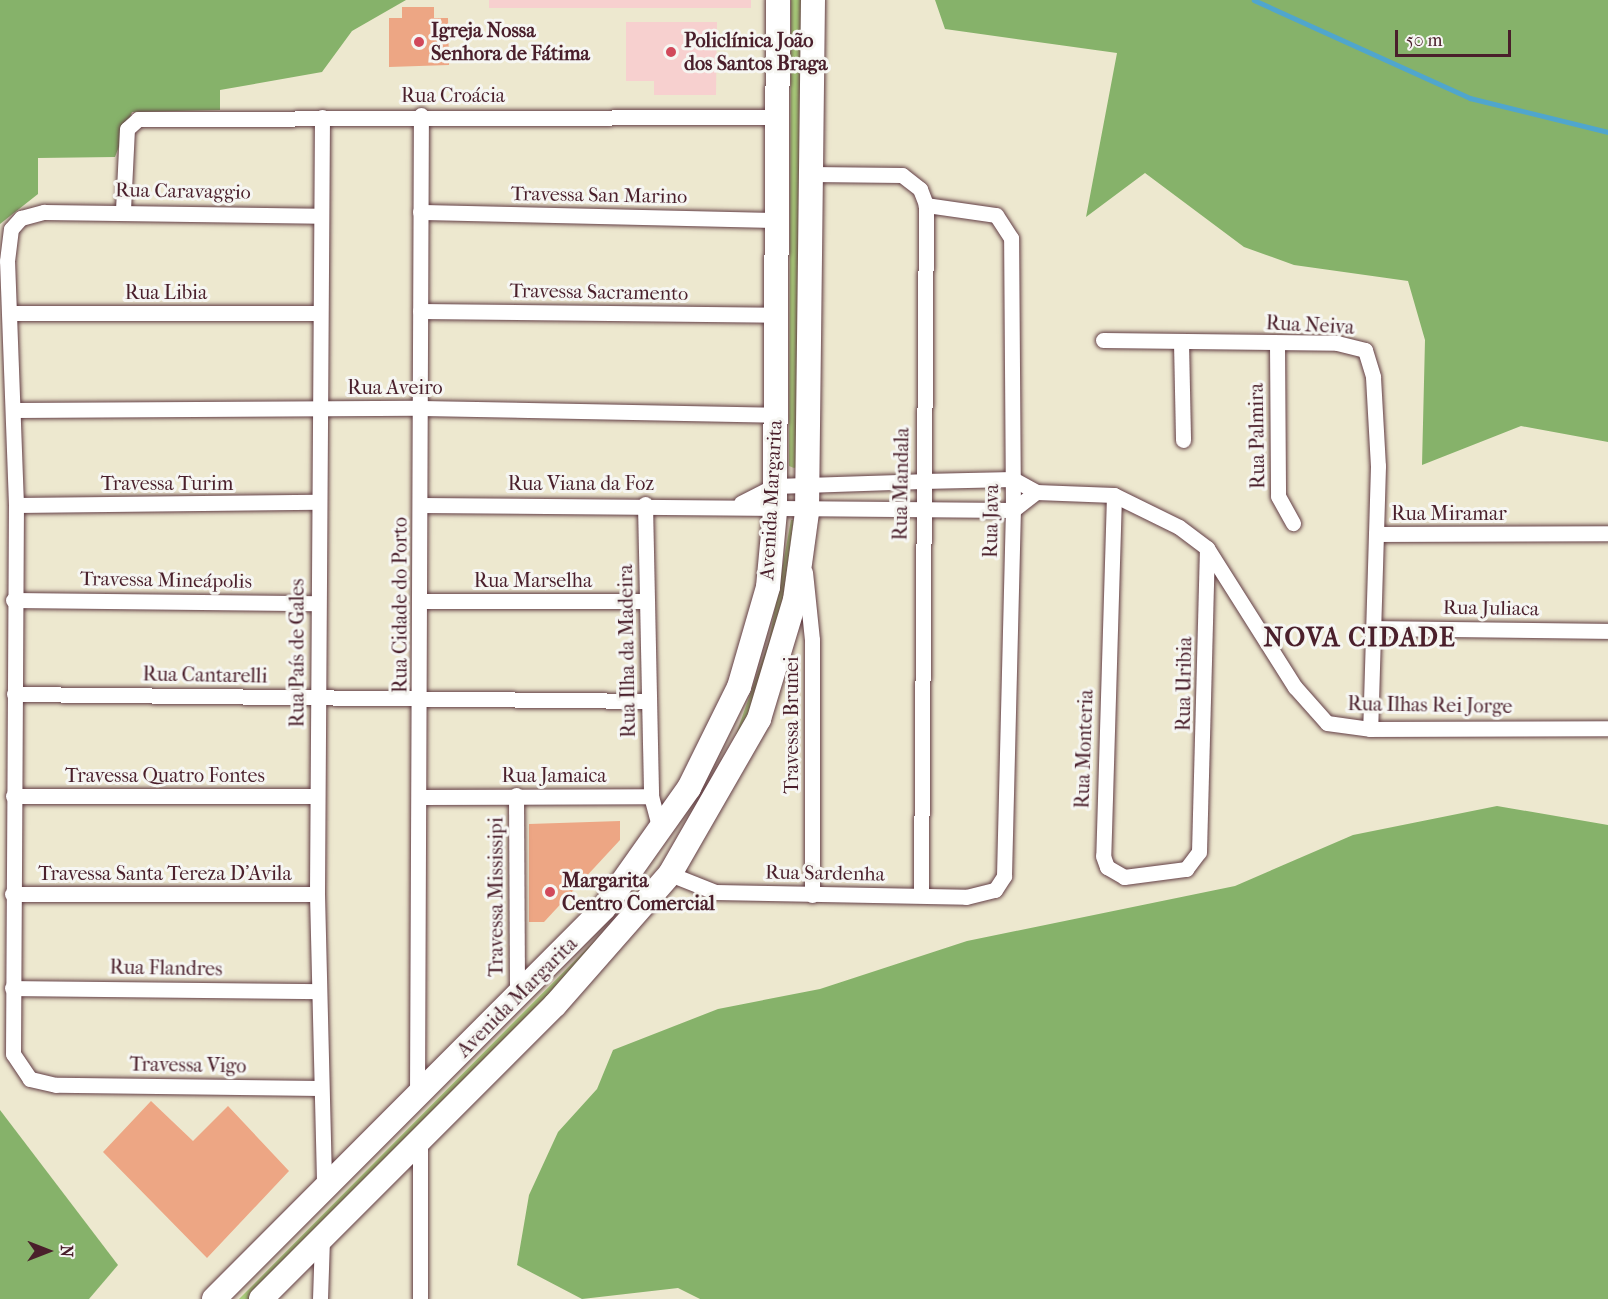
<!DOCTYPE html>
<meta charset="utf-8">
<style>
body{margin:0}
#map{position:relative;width:1608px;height:1299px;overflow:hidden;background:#ede8cf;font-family:"IM FELL French Canon",serif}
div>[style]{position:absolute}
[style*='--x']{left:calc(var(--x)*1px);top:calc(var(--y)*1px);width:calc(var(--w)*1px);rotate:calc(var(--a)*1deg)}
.built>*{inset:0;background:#f7d0cf;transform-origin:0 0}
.green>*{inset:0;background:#a9cf7a}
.forest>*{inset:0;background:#86b26a}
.stream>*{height:4.5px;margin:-2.25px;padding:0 2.25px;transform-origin:2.25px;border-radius:2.25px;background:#50a6cd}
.building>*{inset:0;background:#eda684}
.roads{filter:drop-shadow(0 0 2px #623d44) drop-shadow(0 0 2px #623d44)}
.minor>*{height:15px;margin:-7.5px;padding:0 7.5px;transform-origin:7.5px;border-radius:7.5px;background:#fff}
.primary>*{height:24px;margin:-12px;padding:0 12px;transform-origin:12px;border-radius:12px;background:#fff}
.dots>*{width:16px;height:16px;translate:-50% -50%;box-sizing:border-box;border:3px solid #f6f6f2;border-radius:50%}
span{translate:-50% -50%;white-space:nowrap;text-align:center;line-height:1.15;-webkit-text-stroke:6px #f6f6f2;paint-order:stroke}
.poi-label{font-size:20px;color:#4a1f2b;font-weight:700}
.left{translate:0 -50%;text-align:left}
.street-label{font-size:20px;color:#4a1f2b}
.district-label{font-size:26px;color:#4a1f2b;font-weight:700;letter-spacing:1.5px}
.north{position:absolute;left:18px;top:1221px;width:60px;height:60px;-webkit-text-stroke:4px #f6f6f2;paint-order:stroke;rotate:90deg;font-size:16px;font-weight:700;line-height:24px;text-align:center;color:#4a1f2b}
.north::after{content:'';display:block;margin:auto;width:21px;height:27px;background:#4a1f2b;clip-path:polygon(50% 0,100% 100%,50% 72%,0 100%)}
.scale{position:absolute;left:1395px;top:30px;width:116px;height:27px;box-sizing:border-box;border:3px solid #4a1f2b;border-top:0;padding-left:8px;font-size:18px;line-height:21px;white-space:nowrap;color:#4a1f2b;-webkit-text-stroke:4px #f6f6f2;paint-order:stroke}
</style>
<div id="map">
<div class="built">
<div style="left:489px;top:0;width:262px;height:8px"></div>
<div style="clip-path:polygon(626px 22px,717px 22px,716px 95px,654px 95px,654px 81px,626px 81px)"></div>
</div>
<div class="green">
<div style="clip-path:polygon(791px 0,805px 0,800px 466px,794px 468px,789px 466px)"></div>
<div style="clip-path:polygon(791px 520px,800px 520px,769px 684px,692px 851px,261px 1299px,239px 1299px,652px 883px,734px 740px,769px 641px)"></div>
</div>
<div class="forest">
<div style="clip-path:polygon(0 0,406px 0,352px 31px,322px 72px,220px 90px,220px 110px,132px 112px,115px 157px,38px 158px,38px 194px,0 224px)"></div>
<div style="clip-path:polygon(935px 0,1608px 0,1608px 442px,1521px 426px,1422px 465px,1425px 340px,1408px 281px,1294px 265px,1244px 247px,1145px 173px,1086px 217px,1117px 53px,945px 29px)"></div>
<div style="clip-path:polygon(1497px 806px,1608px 825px,1608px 1299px,700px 1299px,678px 1288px,582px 1299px,517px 1265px,529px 1195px,558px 1132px,597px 1089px,613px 1050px,718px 1009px,820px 989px,967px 941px,1235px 886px,1353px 835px)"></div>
<div style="clip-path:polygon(0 1110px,118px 1265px,89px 1299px,0 1299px)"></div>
</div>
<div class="stream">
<div style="--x:1254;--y:0;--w:237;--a:24.4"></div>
<div style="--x:1470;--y:98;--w:142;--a:13.8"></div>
</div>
<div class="building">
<div style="clip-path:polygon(402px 7px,434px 7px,434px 18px,448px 18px,449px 65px,389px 67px,389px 18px,402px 18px)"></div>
<div style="clip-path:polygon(620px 821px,620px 840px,544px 922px,529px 922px,529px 824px)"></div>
<div style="clip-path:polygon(151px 1101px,193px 1141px,228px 1106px,289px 1171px,207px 1258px,103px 1152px)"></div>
</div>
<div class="roads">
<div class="minor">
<div style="--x:322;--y:117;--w:777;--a:90.37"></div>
<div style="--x:317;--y:894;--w:295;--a:88.6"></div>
<div style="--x:811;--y:174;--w:91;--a:0.6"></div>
<div style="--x:902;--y:175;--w:23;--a:38"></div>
<div style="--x:920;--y:189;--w:17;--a:69"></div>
<div style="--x:926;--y:205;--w:690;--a:90.42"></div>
<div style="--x:123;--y:210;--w:81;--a:-87.2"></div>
<div style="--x:127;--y:129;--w:15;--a:-42"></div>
<div style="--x:138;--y:119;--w:640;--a:-0.18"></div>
<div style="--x:420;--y:212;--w:357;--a:1.3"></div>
<div style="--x:420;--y:311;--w:357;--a:0.6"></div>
<div style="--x:12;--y:313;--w:308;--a:0"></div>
<div style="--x:1103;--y:340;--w:234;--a:0.7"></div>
<div style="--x:1337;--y:343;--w:29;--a:14"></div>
<div style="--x:1365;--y:350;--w:28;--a:73"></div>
<div style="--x:1373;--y:377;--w:89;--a:86.8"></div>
<div style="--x:1378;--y:466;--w:263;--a:91.7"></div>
<div style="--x:1181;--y:342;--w:98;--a:88.8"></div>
<div style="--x:1277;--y:344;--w:152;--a:89.6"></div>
<div style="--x:1278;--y:496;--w:31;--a:61"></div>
<div style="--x:14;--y:410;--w:407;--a:-0.3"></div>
<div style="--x:421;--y:408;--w:354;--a:1.1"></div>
<div style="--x:1114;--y:495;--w:361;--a:91.7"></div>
<div style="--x:1103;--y:856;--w:12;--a:70"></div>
<div style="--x:1107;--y:867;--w:20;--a:30"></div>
<div style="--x:1124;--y:877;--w:63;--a:-7.4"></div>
<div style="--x:1186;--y:869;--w:21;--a:-53"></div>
<div style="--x:1199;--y:852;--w:304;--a:-88.5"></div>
<div style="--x:741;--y:503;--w:38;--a:-27"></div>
<div style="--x:775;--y:486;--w:147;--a:-1.9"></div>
<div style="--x:922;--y:481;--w:91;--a:-1.3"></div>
<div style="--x:1013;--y:479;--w:26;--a:29"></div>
<div style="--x:1036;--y:492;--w:78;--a:2.2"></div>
<div style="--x:1114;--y:495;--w:72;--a:26.2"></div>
<div style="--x:1179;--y:527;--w:35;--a:37"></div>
<div style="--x:1207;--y:548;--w:165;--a:57.7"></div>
<div style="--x:1295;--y:687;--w:48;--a:48.4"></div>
<div style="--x:1327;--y:723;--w:43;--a:7.9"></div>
<div style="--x:1370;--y:729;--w:238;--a:-0.2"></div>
<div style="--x:645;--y:504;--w:292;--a:88.8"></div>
<div style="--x:16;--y:505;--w:302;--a:-0.6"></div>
<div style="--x:421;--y:505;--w:592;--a:0.48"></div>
<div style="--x:1013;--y:510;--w:29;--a:-38"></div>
<div style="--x:1376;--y:534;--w:232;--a:-0.2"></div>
<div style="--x:805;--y:572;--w:68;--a:84.1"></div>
<div style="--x:812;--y:640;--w:255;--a:90"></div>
<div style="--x:13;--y:600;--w:305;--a:0.6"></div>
<div style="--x:419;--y:601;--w:228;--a:0"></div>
<div style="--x:1374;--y:628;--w:234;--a:0.7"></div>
<div style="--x:14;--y:694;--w:633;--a:0.63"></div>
<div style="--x:516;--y:795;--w:203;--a:89.7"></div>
<div style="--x:13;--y:796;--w:304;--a:0"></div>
<div style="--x:419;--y:797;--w:232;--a:-0.2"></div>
<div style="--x:651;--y:796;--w:38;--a:75"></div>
<div style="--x:670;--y:874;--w:48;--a:21.8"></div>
<div style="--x:715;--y:892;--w:251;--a:1.1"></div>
<div style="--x:966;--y:897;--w:30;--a:-14"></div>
<div style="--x:995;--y:890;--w:17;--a:-57"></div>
<div style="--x:1004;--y:876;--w:366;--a:-88.6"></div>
<div style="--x:1013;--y:510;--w:272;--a:-90.4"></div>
<div style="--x:1011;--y:238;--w:27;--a:-123"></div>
<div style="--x:996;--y:215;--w:71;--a:-171.9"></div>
<div style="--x:12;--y:894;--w:305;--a:0"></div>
<div style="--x:12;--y:988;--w:307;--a:0.6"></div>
<div style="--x:320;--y:1088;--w:264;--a:-179.3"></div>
<div style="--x:56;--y:1085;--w:27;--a:-167"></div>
<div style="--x:30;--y:1079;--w:30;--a:-124"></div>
<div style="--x:13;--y:1054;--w:549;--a:-89.69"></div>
<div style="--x:16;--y:505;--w:244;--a:-92.1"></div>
<div style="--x:7;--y:261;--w:32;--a:-83"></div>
<div style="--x:11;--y:229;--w:15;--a:-48"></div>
<div style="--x:21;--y:218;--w:24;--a:-15"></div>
<div style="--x:44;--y:212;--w:276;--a:0.8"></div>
<div style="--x:417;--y:1095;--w:980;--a:-89.77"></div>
<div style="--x:320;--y:1299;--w:60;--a:-88.1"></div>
<div style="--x:420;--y:1299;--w:162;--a:-90"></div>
</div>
<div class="primary">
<div style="--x:214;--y:1299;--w:552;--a:-45.07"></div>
<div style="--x:604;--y:908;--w:147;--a:-54.7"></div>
<div style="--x:689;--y:788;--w:113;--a:-63.7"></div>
<div style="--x:739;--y:687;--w:104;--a:-73.8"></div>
<div style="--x:768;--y:587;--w:76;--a:-84.7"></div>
<div style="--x:775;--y:511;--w:511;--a:-89.66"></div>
<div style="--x:261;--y:1299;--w:416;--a:-45"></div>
<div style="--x:555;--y:1005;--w:174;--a:-48.7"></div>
<div style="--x:670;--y:874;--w:179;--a:-60.1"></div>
<div style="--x:759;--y:719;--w:124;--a:-73.2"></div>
<div style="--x:795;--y:600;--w:89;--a:-82.2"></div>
<div style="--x:807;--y:512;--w:512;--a:-89.33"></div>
</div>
</div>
<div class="dots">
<div style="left:419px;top:42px;background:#d1495b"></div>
<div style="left:671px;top:52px;background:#d1495b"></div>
<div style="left:550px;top:892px;background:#d1495b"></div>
</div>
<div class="poi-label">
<span class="left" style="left:431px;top:42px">Igreja Nossa<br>Senhora de Fátima</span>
<span class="left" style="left:684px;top:52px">Policlínica João<br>dos Santos Braga</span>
<span class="left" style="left:562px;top:892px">Margarita<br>Centro Comercial</span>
</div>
<div class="street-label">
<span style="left:453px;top:95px">Rua Croácia</span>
<span style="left:183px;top:191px;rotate:1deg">Rua Caravaggio</span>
<span style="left:599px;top:195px;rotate:1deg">Travessa San Marino</span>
<span style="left:166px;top:292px">Rua Libia</span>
<span style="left:599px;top:292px;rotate:1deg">Travessa Sacramento</span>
<span style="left:1310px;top:325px;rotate:3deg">Rua Neiva</span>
<span style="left:395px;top:387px">Rua Aveiro</span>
<span style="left:1257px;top:436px;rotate:-91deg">Rua Palmira</span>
<span style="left:167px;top:483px">Travessa Turim</span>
<span style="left:581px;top:483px">Rua Viana da Foz</span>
<span style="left:901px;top:484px;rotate:-89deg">Rua Mandala</span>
<span style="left:771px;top:500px;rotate:-87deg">Avenida Margarita</span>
<span style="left:1449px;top:513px">Rua Miramar</span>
<span style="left:991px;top:521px;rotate:-89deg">Rua Java</span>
<span style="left:166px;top:580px;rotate:1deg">Travessa Mineápolis</span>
<span style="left:533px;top:580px">Rua Marselha</span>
<span style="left:400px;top:605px;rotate:-90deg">Rua Cidade do Porto</span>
<span style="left:1491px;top:608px;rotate:1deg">Rua Juliaca</span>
<span style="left:627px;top:651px;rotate:-91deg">Rua Ilha da Madeira</span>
<span style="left:297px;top:653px;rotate:-90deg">Rua País de Gales</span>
<span style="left:205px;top:675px;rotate:1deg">Rua Cantarelli</span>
<span style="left:1184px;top:684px;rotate:-89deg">Rua Uribia</span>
<span style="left:1430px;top:705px;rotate:1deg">Rua Ilhas Rei Jorge</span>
<span style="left:791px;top:725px;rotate:-90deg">Travessa Brunei</span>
<span style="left:1084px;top:749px;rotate:-88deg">Rua Monteria</span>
<span style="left:165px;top:775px">Travessa Quatro Fontes</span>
<span style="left:554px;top:775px">Rua Jamaica</span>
<span style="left:165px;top:873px">Travessa Santa Tereza D'Avila</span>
<span style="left:825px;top:873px;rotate:1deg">Rua Sardenha</span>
<span style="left:496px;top:897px;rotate:-90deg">Travessa Mississipi</span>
<span style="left:166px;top:968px;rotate:1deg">Rua Flandres</span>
<span style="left:517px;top:997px;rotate:-45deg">Avenida Margarita</span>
<span style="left:188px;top:1065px;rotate:1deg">Travessa Vigo</span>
</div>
<div class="district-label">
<span style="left:1360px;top:638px">NOVA CIDADE</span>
</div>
<div class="north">N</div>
<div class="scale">50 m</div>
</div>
